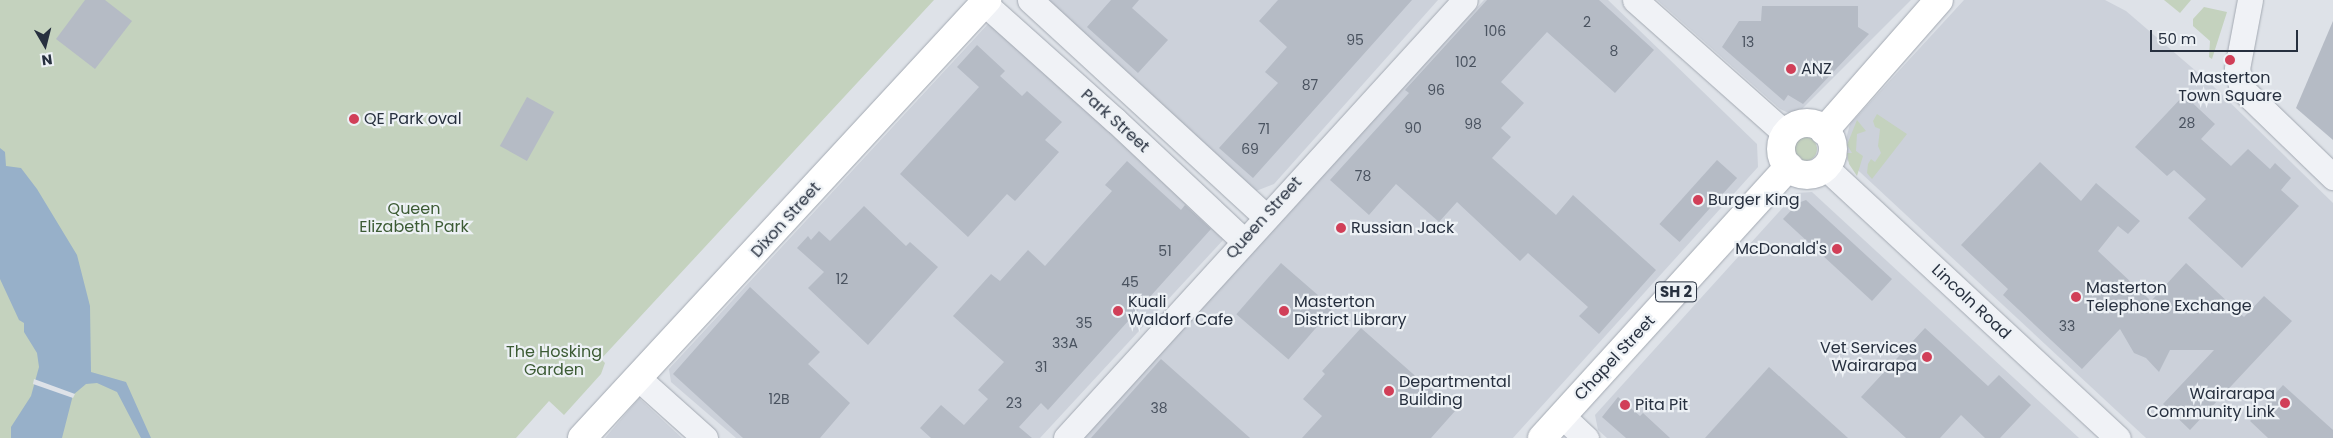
<!DOCTYPE html>
<style>
body{margin:0}
#map{position:relative;width:2333px;height:438px;overflow:hidden;background:#dee2e8;font-family:Poppins,sans-serif}
div>[style]{position:absolute}
[style*='--x']{left:calc(var(--x)*1px);top:calc(var(--y)*1px);width:calc(var(--w)*1px);rotate:calc(var(--a)*1deg)}
.built>*{inset:0;background:#ccd1da}
.green>*{inset:0;background:#c4d2be}
.round{border-radius:50%}
.water>*{inset:0;background:#97b0c9}
.pier>*{inset:0;background:#dee2e8}
.building>*{inset:0;background:#b5bbc5;transform-origin:0 0}
.roads{filter:drop-shadow(0 0 1px #a3a9b2) drop-shadow(0 0 1px #a3a9b2)}
.minor>*{height:25px;margin:-12.5px;padding:0 12.5px;transform-origin:12.5px;border-radius:12.5px;background:#f0f2f6}
.major>*{height:28px;margin:-14px;padding:0 14px;transform-origin:14px;border-radius:14px;background:#fff}
.highway>*{height:28px;margin:-14px;padding:0 14px;transform-origin:14px;border-radius:14px;background:#fff}
.highway>.ring{margin:-14px;padding:0;box-sizing:content-box;background:none;border:28px solid #fff;border-radius:50%}
.dots>*{width:14px;height:14px;translate:-50% -50%;box-sizing:border-box;border:2px solid #edf1f5;border-radius:50%}
span{translate:-50% -50%;white-space:nowrap;text-align:center;line-height:1.15;-webkit-text-stroke:4.5px #edf1f5;paint-order:stroke}
.number-label{font-size:14px;color:#4a5360}
.number-label span{-webkit-text-stroke-width:0}
.shield-label span{padding:1px 4px;background:#edf1f5;border:1px solid;border-radius:4px;-webkit-text-stroke-width:0}
.shield-label{font-size:15px;color:#27303f;font-weight:700}
.poi-label{font-size:16px;color:#27303f}
.left{translate:0 -50%;text-align:left}
.right{translate:-100% -50%;text-align:right}
.street-label{font-size:16px;color:#27303f}
.park-label{font-size:16px;color:#3c5b34}
.north{position:absolute;left:20px;top:20px;width:50px;height:50px;-webkit-text-stroke:4px #edf1f5;paint-order:stroke;rotate:172deg;font-size:14px;font-weight:700;line-height:20px;text-align:center;color:#27303f}
.north::after{content:'';display:block;margin:auto;width:18px;height:22px;background:#27303f;clip-path:polygon(50% 0,100% 100%,50% 72%,0 100%)}
.scale{position:absolute;left:2150px;top:30px;width:148px;height:22px;box-sizing:border-box;border:2px solid #27303f;border-top:0;padding-left:6px;font-size:15px;line-height:18px;white-space:nowrap;color:#27303f;-webkit-text-stroke:4px #edf1f5;paint-order:stroke}
</style>
<div id="map">
<div class="built">
<div style="clip-path:polygon(1041px 0,1438px 0,1274px 184px,1256px 191px)"></div>
<div style="clip-path:polygon(1484px 0,1608px 0,1757px 144px,1758px 167px,1513px 438px,1078px 438px)"></div>
<div style="clip-path:polygon(1657px 0,1911px 0,1795px 116px,1780px 109px)"></div>
<div style="clip-path:polygon(1964px 0,2105px 0,2126px 11px,2211px 84px,2333px 203px,2333px 438px,2146px 438px,1847px 160px,1845px 143px,1850px 124px)"></div>
<div style="clip-path:polygon(988px 24px,997px 27px,1224px 239px,1040px 438px,736px 438px,671px 382px,669px 369px)"></div>
<div style="clip-path:polygon(1812px 192px,2079px 438px,1607px 438px,1598px 430px,1595px 415px,1796px 193px)"></div>
<div style="clip-path:polygon(639px 398px,682px 438px,605px 438px)"></div>
</div>
<div class="green">
<div style="clip-path:polygon(0 0,934px 0,601px 359px,605px 363px,601px 374px,564px 415px,549px 401px,516px 438px,0 438px)"></div>
<div style="clip-path:polygon(2164px 0,2191px 0,2180px 13px)"></div>
<div style="clip-path:polygon(2204px 7px,2227px 12px,2212px 59px,2209px 57px,2210px 41px,2193px 26px,2193px 19px)"></div>
<div style="clip-path:polygon(1877px 114px,1907px 134px,1872px 179px,1867px 173px,1868px 164px,1871px 159px,1875px 162px,1881px 153px,1878px 146px,1880px 129px,1875px 127px,1873px 121px)"></div>
<div style="clip-path:polygon(1857px 120px,1866px 131px,1857px 134px,1856px 151px,1863px 156px,1857px 176px,1849px 164px,1847px 153px,1852px 153px,1847px 145px)"></div>
<div class="round" style="left:1793px;top:137px;width:24px;height:24px"></div>
</div>
<div class="water">
<div style="clip-path:polygon(0 148px,5px 152px,6px 166px,21px 168px,37px 189px,77px 255px,90px 306px,91px 372px,126px 382px,151px 438px,141px 438px,117px 392px,97px 383px,86px 384px,73px 395px,62px 438px,11px 438px,11px 427px,31px 396px,39px 367px,37px 353px,24px 332px,24px 323px,19px 320px,0 279px)"></div>
</div>
<div class="pier">
<div style="clip-path:polygon(34px 379px,75px 394px,73px 398px,33px 384px)"></div>
</div>
<div class="building">
<div style="clip-path:polygon(85px 0,105px 0,132px 21px,95px 69px,56px 39px)"></div>
<div style="clip-path:polygon(1111px 0,1139px 0,1132px 8px,1168px 40px,1138px 73px,1087px 27px)"></div>
<div style="clip-path:polygon(1278px 0,1412px 0,1253px 178px,1219px 148px,1278px 83px,1265px 72px,1287px 47px,1259px 21px)"></div>
<div style="clip-path:polygon(1487px 0,1599px 0,1654px 50px,1615px 93px,1547px 32px,1501px 82px,1524px 103px,1501px 128px,1511px 137px,1492px 158px,1556px 215px,1573px 195px,1656px 270px,1599px 334px,1579px 316px,1588px 307px,1528px 253px,1520px 261px,1457px 202px,1439px 222px,1396px 184px,1369px 215px,1330px 180px,1409px 93px,1405px 90px)"></div>
<div style="clip-path:polygon(1762px 6px,1858px 6px,1858px 27px,1869px 34px,1803px 104px,1788px 95px,1784px 101px,1722px 47px,1739px 21px,1761px 21px)"></div>
<div style="clip-path:polygon(2333px 21px,2333px 140px,2296px 108px)"></div>
<div style="clip-path:polygon(977px 45px,1005px 71px,1000px 76px,1022px 96px,1027px 91px,1062px 122px,1045px 140px,1059px 152px,1015px 201px,1007px 194px,968px 237px,900px 174px,979px 87px,957px 67px)"></div>
<div style="clip-path:polygon(2184px 95px,2215px 124px,2201px 139px,2231px 166px,2248px 149px,2270px 169px,2275px 163px,2291px 178px,2281px 190px,2299px 206px,2242px 268px,2188px 218px,2206px 199px,2174px 170px,2167px 176px,2135px 147px)"></div>
<div style="left:527px;top:97px;width:31px;height:56px;rotate:29deg"></div>
<div style="left:1717px;top:160px;width:27px;height:86px;rotate:42deg"></div>
<div style="clip-path:polygon(1127px 161px,1181px 210px,1185px 205px,1211px 229px,1048px 410px,1041px 403px,1019px 427px,1032px 438px,931px 438px,920px 428px,941px 405px,964px 425px,988px 399px,978px 390px,1004px 362px,953px 316px,991px 274px,1000px 281px,1028px 250px,1045px 266px,1112px 191px,1105px 185px)"></div>
<div style="clip-path:polygon(2040px 162px,2081px 201px,2096px 183px,2140px 221px,2128px 234px,2118px 226px,2098px 251px,2151px 301px,2186px 263px,2244px 317px,2264px 296px,2292px 321px,2190px 430px,2163px 404px,2214px 350px,2170px 350px,2159px 372px,2146px 358px,2134px 353px,2120px 329px,2082px 369px,2003px 295px,2008px 289px,1961px 245px)"></div>
<div style="clip-path:polygon(1806px 200px,1892px 279px,1872px 301px,1783px 219px,1798px 203px)"></div>
<div style="clip-path:polygon(864px 206px,906px 246px,910px 242px,938px 267px,868px 345px,808px 288px,824px 272px,797px 248px,808px 236px,811px 240px,819px 231px,830px 241px)"></div>
<div style="left:1281px;top:263px;width:69px;height:68px;rotate:41deg"></div>
<div style="clip-path:polygon(750px 287px,820px 352px,808px 364px,850px 403px,820px 438px,743px 438px,673px 374px)"></div>
<div style="clip-path:polygon(1361px 328px,1455px 411px,1431px 438px,1302px 438px,1322px 416px,1303px 399px,1325px 374px,1322px 371px)"></div>
<div style="clip-path:polygon(1925px 328px,1988px 386px,1999px 375px,2031px 405px,2000px 438px,1985px 438px,1961px 415px,1940px 438px,1906px 438px,1861px 397px)"></div>
<div style="clip-path:polygon(1161px 359px,1250px 438px,1091px 438px)"></div>
<div style="clip-path:polygon(1769px 367px,1848px 438px,1705px 438px)"></div>
<div style="clip-path:polygon(2283px 385px,2333px 430px,2333px 438px,2268px 438px,2250px 421px)"></div>
<div style="clip-path:polygon(1618px 397px,1640px 416px,1643px 413px,1670px 438px,1626px 438px,1602px 417px)"></div>
</div>
<div class="roads">
<div class="minor">
<div style="--x:1030;--y:0;--w:321;--a:42.6"></div>
<div style="--x:1635;--y:0;--w:202;--a:41.6"></div>
<div style="--x:2250;--y:0;--w:70;--a:100.7"></div>
<div style="--x:2237;--y:69;--w:21;--a:76"></div>
<div style="--x:2242;--y:89;--w:127;--a:44"></div>
<div style="--x:984;--y:3;--w:176;--a:41.8"></div>
<div style="--x:1115;--y:120;--w:177;--a:43.2"></div>
<div style="--x:1825;--y:167;--w:399;--a:42.8"></div>
<div style="--x:638;--y:378;--w:90;--a:41.8"></div>
<div style="--x:1562;--y:416;--w:33;--a:43"></div>
<div style="--x:1066;--y:438;--w:592;--a:-47.67"></div>
</div>
<div class="major">
<div style="--x:582;--y:438;--w:597;--a:-47.24"></div>
</div>
<div class="highway">
<div class="ring" style="left:1781px;top:123px;width:24px;height:24px"></div>
<div style="--x:1824;--y:131;--w:174;--a:-48.7"></div>
<div style="--x:1542;--y:438;--w:367;--a:-47.7"></div>
</div>
</div>
<div class="dots">
<div style="left:2230px;top:60px;background:#d13f58"></div>
<div style="left:1791px;top:69px;background:#d13f58"></div>
<div style="left:354px;top:119px;background:#d13f58"></div>
<div style="left:1698px;top:200px;background:#d13f58"></div>
<div style="left:1341px;top:228px;background:#d13f58"></div>
<div style="left:1837px;top:249px;background:#d13f58"></div>
<div style="left:2076px;top:297px;background:#d13f58"></div>
<div style="left:1118px;top:311px;background:#d13f58"></div>
<div style="left:1284px;top:311px;background:#d13f58"></div>
<div style="left:1927px;top:357px;background:#d13f58"></div>
<div style="left:1389px;top:391px;background:#d13f58"></div>
<div style="left:2285px;top:403px;background:#d13f58"></div>
<div style="left:1625px;top:405px;background:#d13f58"></div>
</div>
<div class="number-label">
<span style="left:1587px;top:22px">2</span>
<span style="left:1495px;top:31px">106</span>
<span style="left:1355px;top:40px">95</span>
<span style="left:1748px;top:42px">13</span>
<span style="left:1614px;top:51px">8</span>
<span style="left:1466px;top:62px">102</span>
<span style="left:1310px;top:85px">87</span>
<span style="left:1436px;top:90px">96</span>
<span style="left:2187px;top:123px">28</span>
<span style="left:1473px;top:124px">98</span>
<span style="left:1413px;top:128px">90</span>
<span style="left:1264px;top:129px">71</span>
<span style="left:1250px;top:149px">69</span>
<span style="left:1363px;top:176px">78</span>
<span style="left:1165px;top:251px">51</span>
<span style="left:842px;top:279px">12</span>
<span style="left:1130px;top:282px">45</span>
<span style="left:1084px;top:323px">35</span>
<span style="left:2067px;top:326px">33</span>
<span style="left:1065px;top:343px">33A</span>
<span style="left:1041px;top:367px">31</span>
<span style="left:779px;top:399px">12B</span>
<span style="left:1014px;top:403px">23</span>
<span style="left:1159px;top:408px">38</span>
</div>
<div class="shield-label">
<span style="left:1676px;top:292px">SH 2</span>
</div>
<div class="poi-label">
<span class="left" style="left:1801px;top:69px">ANZ</span>
<span style="left:2230px;top:87px">Masterton<br>Town Square</span>
<span class="left" style="left:364px;top:119px">QE Park oval</span>
<span class="left" style="left:1708px;top:200px">Burger King</span>
<span class="left" style="left:1351px;top:228px">Russian Jack</span>
<span class="right" style="left:1827px;top:249px">McDonald's</span>
<span class="left" style="left:2086px;top:297px">Masterton<br>Telephone Exchange</span>
<span class="left" style="left:1128px;top:311px">Kuali<br>Waldorf Cafe</span>
<span class="left" style="left:1294px;top:311px">Masterton<br>District Library</span>
<span class="right" style="left:1917px;top:357px">Vet Services<br>Wairarapa</span>
<span class="left" style="left:1399px;top:391px">Departmental<br>Building</span>
<span class="right" style="left:2275px;top:403px">Wairarapa<br>Community Link</span>
<span class="left" style="left:1635px;top:405px">Pita Pit</span>
</div>
<div class="street-label">
<span style="left:1115px;top:121px;rotate:42deg">Park Street</span>
<span style="left:1264px;top:218px;rotate:-48deg">Queen Street</span>
<span style="left:786px;top:220px;rotate:-48deg">Dixon Street</span>
<span style="left:1971px;top:302px;rotate:43deg">Lincoln Road</span>
<span style="left:1615px;top:358px;rotate:-47deg">Chapel Street</span>
</div>
<div class="park-label">
<span style="left:414px;top:218px">Queen<br>Elizabeth Park</span>
<span style="left:554px;top:361px">The Hosking<br>Garden</span>
</div>
<div class="north">N</div>
<div class="scale">50 m</div>
</div>
